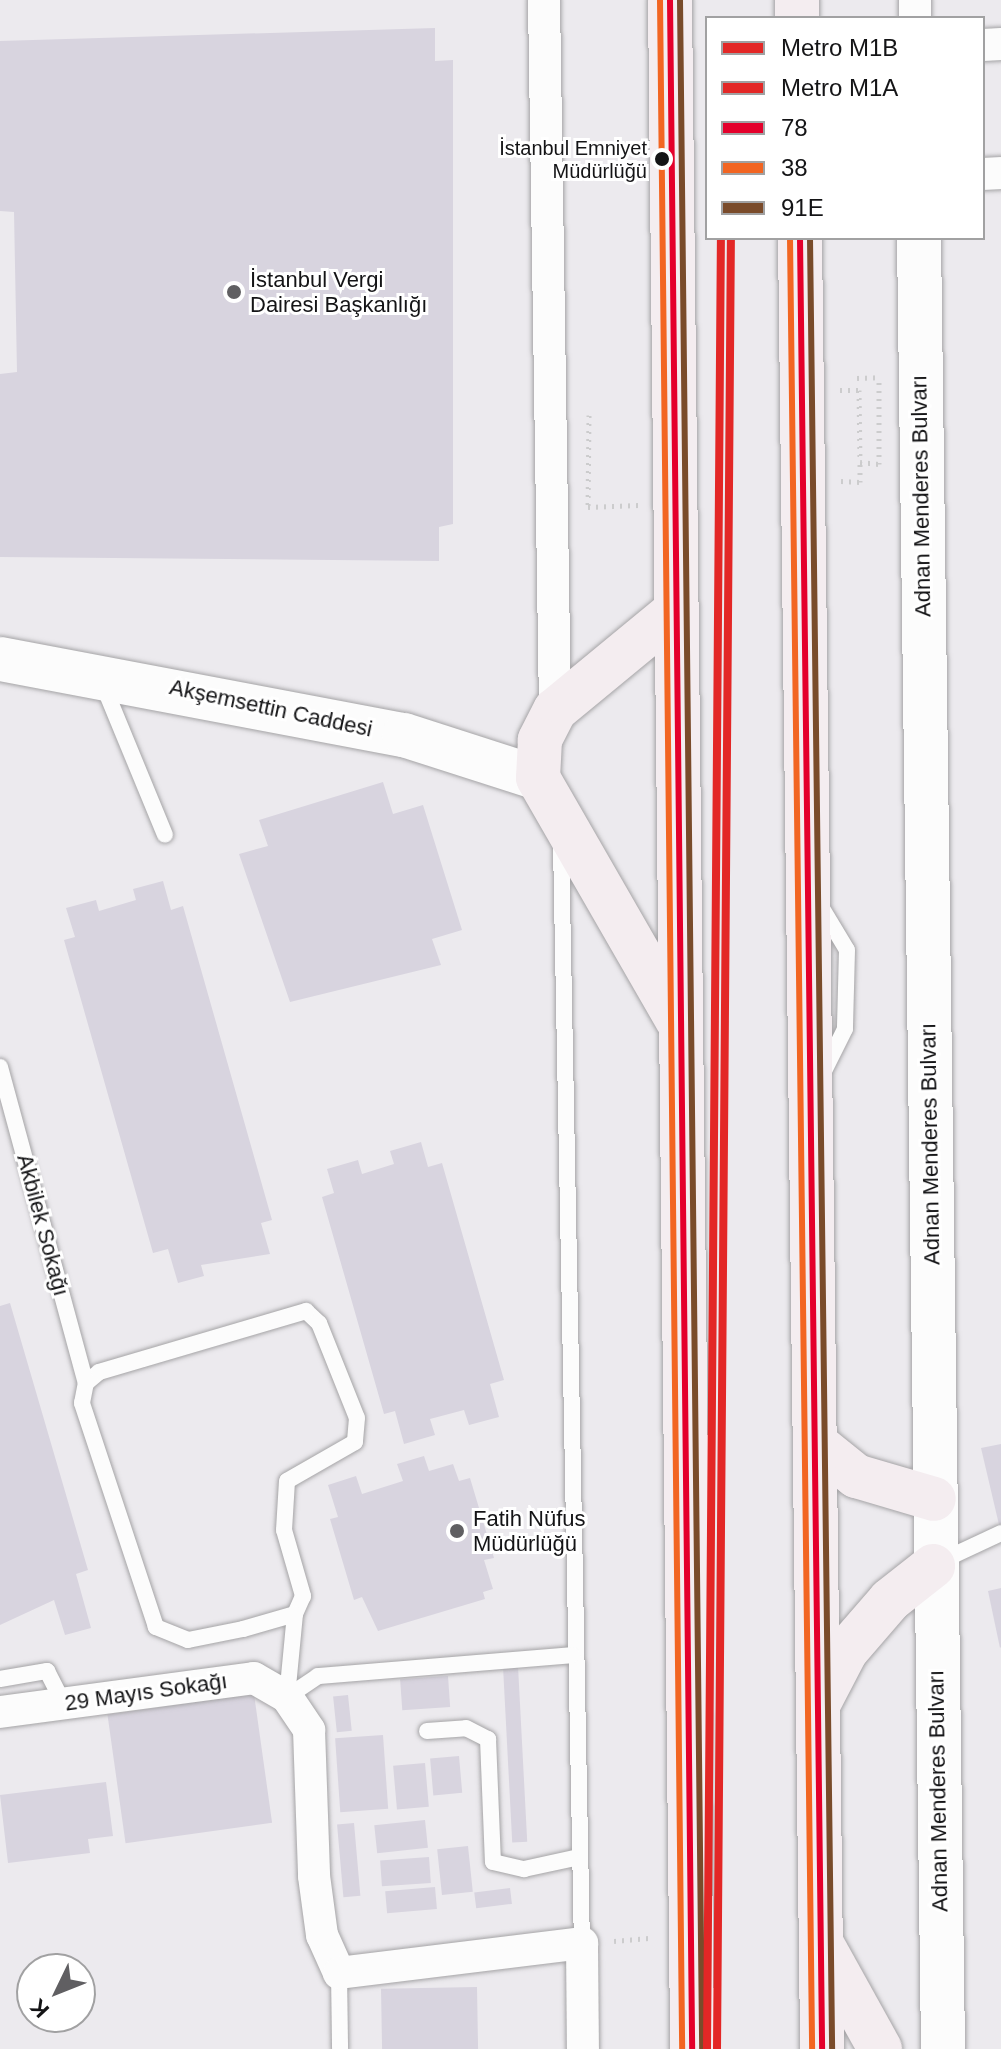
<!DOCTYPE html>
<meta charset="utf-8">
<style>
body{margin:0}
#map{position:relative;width:1001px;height:2049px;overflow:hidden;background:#eceaee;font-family:Helvetica,sans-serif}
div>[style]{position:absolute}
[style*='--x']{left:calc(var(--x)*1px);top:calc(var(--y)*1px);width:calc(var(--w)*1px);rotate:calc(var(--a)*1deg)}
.building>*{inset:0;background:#d8d4df;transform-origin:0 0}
.path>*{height:5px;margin-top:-2.5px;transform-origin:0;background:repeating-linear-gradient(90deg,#cccccd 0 2px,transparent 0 8px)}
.roads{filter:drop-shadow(0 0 2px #a5a4a6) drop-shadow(0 0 2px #a5a4a6)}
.service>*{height:16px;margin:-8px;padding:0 8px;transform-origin:8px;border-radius:8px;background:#fcfcfc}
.minor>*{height:32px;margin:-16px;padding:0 16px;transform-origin:16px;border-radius:16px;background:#fcfcfc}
.secondary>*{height:44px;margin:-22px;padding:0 22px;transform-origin:22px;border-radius:22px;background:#fcfcfc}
.primary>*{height:44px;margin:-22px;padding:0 22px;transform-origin:22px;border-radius:22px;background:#f4edf0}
.bus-1>*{height:6px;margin:-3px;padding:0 3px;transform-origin:3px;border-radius:3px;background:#e4002b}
.bus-2>*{height:6px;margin:-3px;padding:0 3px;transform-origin:3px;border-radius:3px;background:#f26522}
.bus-3>*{height:6px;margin:-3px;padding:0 3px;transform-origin:3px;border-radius:3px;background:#7a4b2a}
.metro-1>*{height:8px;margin:-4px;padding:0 4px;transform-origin:4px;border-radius:4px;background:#e32726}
.metro-2>*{height:8px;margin:-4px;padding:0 4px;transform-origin:4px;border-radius:4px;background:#e32726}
.dots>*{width:22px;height:22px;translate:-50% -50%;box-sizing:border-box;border:4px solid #fff;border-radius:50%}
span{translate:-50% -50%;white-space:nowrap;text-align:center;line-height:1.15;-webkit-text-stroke:6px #fff;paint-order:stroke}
.bus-label{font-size:20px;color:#141416}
.right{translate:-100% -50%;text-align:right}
.poi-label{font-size:22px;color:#141416}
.left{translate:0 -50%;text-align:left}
.street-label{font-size:22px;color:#141416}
.legend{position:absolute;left:705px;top:16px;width:280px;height:224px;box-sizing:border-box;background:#fff;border:2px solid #a1a1a2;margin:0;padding:10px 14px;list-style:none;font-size:24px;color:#141416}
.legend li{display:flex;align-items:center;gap:16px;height:40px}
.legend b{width:40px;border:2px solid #a1a1a2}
.north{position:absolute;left:16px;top:1953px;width:80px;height:80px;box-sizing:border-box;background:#fff;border:2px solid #a1a1a2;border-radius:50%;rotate:227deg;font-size:22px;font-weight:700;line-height:32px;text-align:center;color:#141416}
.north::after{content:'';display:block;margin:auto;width:28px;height:36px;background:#605f62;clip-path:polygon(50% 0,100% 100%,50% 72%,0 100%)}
</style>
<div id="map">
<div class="building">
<div style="clip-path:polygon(435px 28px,435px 61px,453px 60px,453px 524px,439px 527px,439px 561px,0 557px,0 374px,17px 372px,14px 212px,0 211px,0 41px)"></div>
<div style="clip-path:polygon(383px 782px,393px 814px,423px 805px,462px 930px,432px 939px,441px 965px,290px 1002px,239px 854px,268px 846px,259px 820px)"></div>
<div style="clip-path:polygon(163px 881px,171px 910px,183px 906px,272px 1220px,261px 1223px,270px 1254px,201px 1265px,204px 1276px,178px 1283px,168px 1249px,153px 1253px,64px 940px,75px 937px,66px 908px,96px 900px,99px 911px,136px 900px,133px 889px)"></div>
<div style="clip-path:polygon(421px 1142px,428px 1167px,442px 1163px,504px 1380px,490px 1384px,499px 1417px,469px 1425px,464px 1410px,430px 1419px,435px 1435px,404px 1444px,395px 1411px,384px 1414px,322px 1197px,334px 1193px,327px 1169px,358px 1160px,362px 1174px,394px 1164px,390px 1151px)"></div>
<div style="clip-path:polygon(10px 1303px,88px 1570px,76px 1574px,91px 1628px,65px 1635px,54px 1600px,0 1625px,0 1306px)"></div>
<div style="clip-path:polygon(1001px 1444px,1001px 1529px,1000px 1529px,981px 1448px)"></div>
<div style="clip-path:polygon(424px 1456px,429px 1471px,453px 1464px,459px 1481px,470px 1478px,494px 1558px,484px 1560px,493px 1589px,483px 1592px,485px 1599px,378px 1631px,362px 1597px,354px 1600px,330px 1519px,338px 1517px,328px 1485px,356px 1476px,362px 1494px,403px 1481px,397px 1464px)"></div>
<div style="clip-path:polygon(1001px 1588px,1001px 1647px,1000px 1648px,988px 1591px)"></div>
<div style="left:518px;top:1666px;width:176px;height:15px;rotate:87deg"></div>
<div style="left:448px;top:1676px;width:31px;height:48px;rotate:86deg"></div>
<div style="left:254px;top:1694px;width:130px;height:148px;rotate:82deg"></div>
<div style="left:348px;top:1695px;width:36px;height:15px;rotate:84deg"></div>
<div style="left:383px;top:1735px;width:74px;height:48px;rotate:86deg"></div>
<div style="left:459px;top:1756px;width:37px;height:29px;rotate:85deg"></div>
<div style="left:425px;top:1763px;width:44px;height:32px;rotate:85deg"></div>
<div style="clip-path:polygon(106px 1782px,113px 1836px,88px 1839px,90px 1853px,8px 1863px,0 1795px)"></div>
<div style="left:425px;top:1820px;width:28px;height:51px;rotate:84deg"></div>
<div style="left:354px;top:1823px;width:73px;height:17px;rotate:85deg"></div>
<div style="left:468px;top:1846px;width:46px;height:31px;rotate:84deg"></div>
<div style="left:429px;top:1857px;width:26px;height:49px;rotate:86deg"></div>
<div style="left:435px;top:1887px;width:22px;height:50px;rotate:85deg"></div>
<div style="left:510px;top:1888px;width:16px;height:36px;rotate:83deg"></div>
<div style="left:477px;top:1987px;width:62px;height:96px;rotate:89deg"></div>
</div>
<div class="path">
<div style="--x:857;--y:378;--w:23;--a:-2"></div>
<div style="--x:840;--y:390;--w:19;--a:0"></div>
<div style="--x:859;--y:390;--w:72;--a:89.2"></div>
<div style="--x:589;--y:415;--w:92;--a:90.6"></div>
<div style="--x:588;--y:507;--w:51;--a:-2.2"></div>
<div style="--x:841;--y:481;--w:19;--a:3"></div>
<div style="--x:860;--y:482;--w:20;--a:-90"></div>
<div style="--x:860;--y:462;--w:19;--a:6"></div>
<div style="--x:879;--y:464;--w:87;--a:-90"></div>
<div style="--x:614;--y:1941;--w:38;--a:-5"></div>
</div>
<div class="roads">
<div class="service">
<div style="--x:102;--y:682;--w:165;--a:67.6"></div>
<div style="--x:561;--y:844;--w:1099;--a:88.91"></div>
<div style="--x:820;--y:905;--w:52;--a:59"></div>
<div style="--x:847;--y:950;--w:79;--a:91.5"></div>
<div style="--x:845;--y:1029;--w:49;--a:116.6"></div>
<div style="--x:0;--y:1067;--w:327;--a:74.8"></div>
<div style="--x:306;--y:1311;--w:18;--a:43"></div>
<div style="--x:319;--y:1323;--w:102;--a:68.2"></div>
<div style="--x:357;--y:1418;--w:24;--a:95"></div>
<div style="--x:355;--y:1442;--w:78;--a:150.2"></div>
<div style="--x:287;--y:1481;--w:49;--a:93.5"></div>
<div style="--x:284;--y:1530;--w:69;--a:73.9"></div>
<div style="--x:303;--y:1596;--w:20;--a:114"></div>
<div style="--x:295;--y:1614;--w:54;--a:163.9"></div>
<div style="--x:243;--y:1629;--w:56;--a:168.7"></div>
<div style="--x:188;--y:1640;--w:35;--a:-158"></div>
<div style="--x:156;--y:1627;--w:236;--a:-108.3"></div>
<div style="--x:82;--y:1403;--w:20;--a:-79"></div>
<div style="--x:86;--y:1383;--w:17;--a:-40"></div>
<div style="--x:99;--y:1372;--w:216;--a:-16.4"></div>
<div style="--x:941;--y:1561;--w:66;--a:-25"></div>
<div style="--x:0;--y:1679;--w:48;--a:-9.7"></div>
<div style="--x:47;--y:1671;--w:37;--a:63"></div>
<div style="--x:287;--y:1697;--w:37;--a:-34"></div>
<div style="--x:318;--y:1676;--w:255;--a:-4.7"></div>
<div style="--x:287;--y:1697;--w:83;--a:-84.5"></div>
<div style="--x:427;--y:1731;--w:39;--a:-4"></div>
<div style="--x:466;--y:1728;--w:25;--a:27"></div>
<div style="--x:488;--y:1739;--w:123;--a:87.7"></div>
<div style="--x:493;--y:1862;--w:32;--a:13"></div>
<div style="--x:524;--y:1869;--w:56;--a:-12.3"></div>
<div style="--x:339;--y:1973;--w:76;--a:89.2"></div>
</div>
<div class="minor">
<div style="--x:544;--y:0;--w:710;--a:89.11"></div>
<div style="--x:915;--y:0;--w:18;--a:90"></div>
<div style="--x:983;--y:45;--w:18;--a:-3"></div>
<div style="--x:983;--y:174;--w:18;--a:-3"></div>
<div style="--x:0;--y:1712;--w:256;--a:-7.6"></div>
<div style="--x:254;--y:1678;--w:38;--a:30"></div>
<div style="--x:287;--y:1697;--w:40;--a:56"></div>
<div style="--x:309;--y:1730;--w:146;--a:88"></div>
<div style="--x:314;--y:1876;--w:60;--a:82.3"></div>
<div style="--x:322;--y:1935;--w:42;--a:65.9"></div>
<div style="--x:339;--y:1973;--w:245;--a:-7"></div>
<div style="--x:582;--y:1943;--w:106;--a:89.5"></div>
</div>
<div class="secondary">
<div style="--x:919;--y:238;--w:1811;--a:89.24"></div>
<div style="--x:0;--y:659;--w:411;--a:10.7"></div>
<div style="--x:404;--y:735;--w:141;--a:17.8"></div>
</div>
<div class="primary">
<div style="--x:670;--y:0;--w:2049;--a:89.38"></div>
<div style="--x:797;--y:0;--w:18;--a:90"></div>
<div style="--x:800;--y:238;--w:1811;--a:89.3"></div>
<div style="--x:674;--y:612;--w:154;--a:140.5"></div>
<div style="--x:555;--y:710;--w:34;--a:117"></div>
<div style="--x:540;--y:740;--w:38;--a:93"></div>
<div style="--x:538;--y:778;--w:279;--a:60.1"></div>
<div style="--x:815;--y:1443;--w:53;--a:38.8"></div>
<div style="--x:856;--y:1476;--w:81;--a:16.4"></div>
<div style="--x:820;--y:1701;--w:56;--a:-62.5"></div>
<div style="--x:846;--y:1651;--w:67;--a:-49.2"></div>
<div style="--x:890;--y:1600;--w:55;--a:-38.3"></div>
<div style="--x:823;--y:1946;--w:118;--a:61"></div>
</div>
</div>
<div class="bus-1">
<div style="--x:670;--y:0;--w:2049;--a:89.38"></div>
<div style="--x:800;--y:238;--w:1811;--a:89.3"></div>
</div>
<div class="bus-2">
<div style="--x:660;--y:0;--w:2049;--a:89.38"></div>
<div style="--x:790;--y:238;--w:1811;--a:89.3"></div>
</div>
<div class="bus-3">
<div style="--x:680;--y:0;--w:2049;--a:89.38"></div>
<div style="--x:810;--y:238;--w:1811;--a:89.3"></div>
</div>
<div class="metro-1">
<div style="--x:707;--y:2049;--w:1811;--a:-89.56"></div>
</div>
<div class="metro-2">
<div style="--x:717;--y:2049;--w:1811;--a:-89.56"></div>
</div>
<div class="dots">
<div style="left:662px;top:159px;background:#141416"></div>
<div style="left:234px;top:292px;background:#605f62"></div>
<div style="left:457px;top:1531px;background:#605f62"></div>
</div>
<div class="bus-label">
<span class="right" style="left:647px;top:160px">İstanbul Emniyet<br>Müdürlüğü</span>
</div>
<div class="poi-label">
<span class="left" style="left:250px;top:292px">İstanbul Vergi<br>Dairesi Başkanlığı</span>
<span class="left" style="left:473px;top:1531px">Fatih Nüfus<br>Müdürlüğü</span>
</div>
<div class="street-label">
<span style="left:921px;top:496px;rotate:-91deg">Adnan Menderes Bulvarı</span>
<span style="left:271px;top:708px;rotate:12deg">Akşemsettin Caddesi</span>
<span style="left:930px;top:1144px;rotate:-91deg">Adnan Menderes Bulvarı</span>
<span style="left:43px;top:1225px;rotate:75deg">Akbilek Sokağı</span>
<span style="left:146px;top:1692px;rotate:-8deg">29 Mayıs Sokağı</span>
<span style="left:938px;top:1791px;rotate:-91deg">Adnan Menderes Bulvarı</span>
</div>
<ul class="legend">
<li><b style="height:10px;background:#e32726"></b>Metro M1B</li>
<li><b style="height:10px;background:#e32726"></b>Metro M1A</li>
<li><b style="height:10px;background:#e4002b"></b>78</li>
<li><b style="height:10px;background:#f26522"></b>38</li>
<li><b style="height:10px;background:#7a4b2a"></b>91E</li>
</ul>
<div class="north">K</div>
</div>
